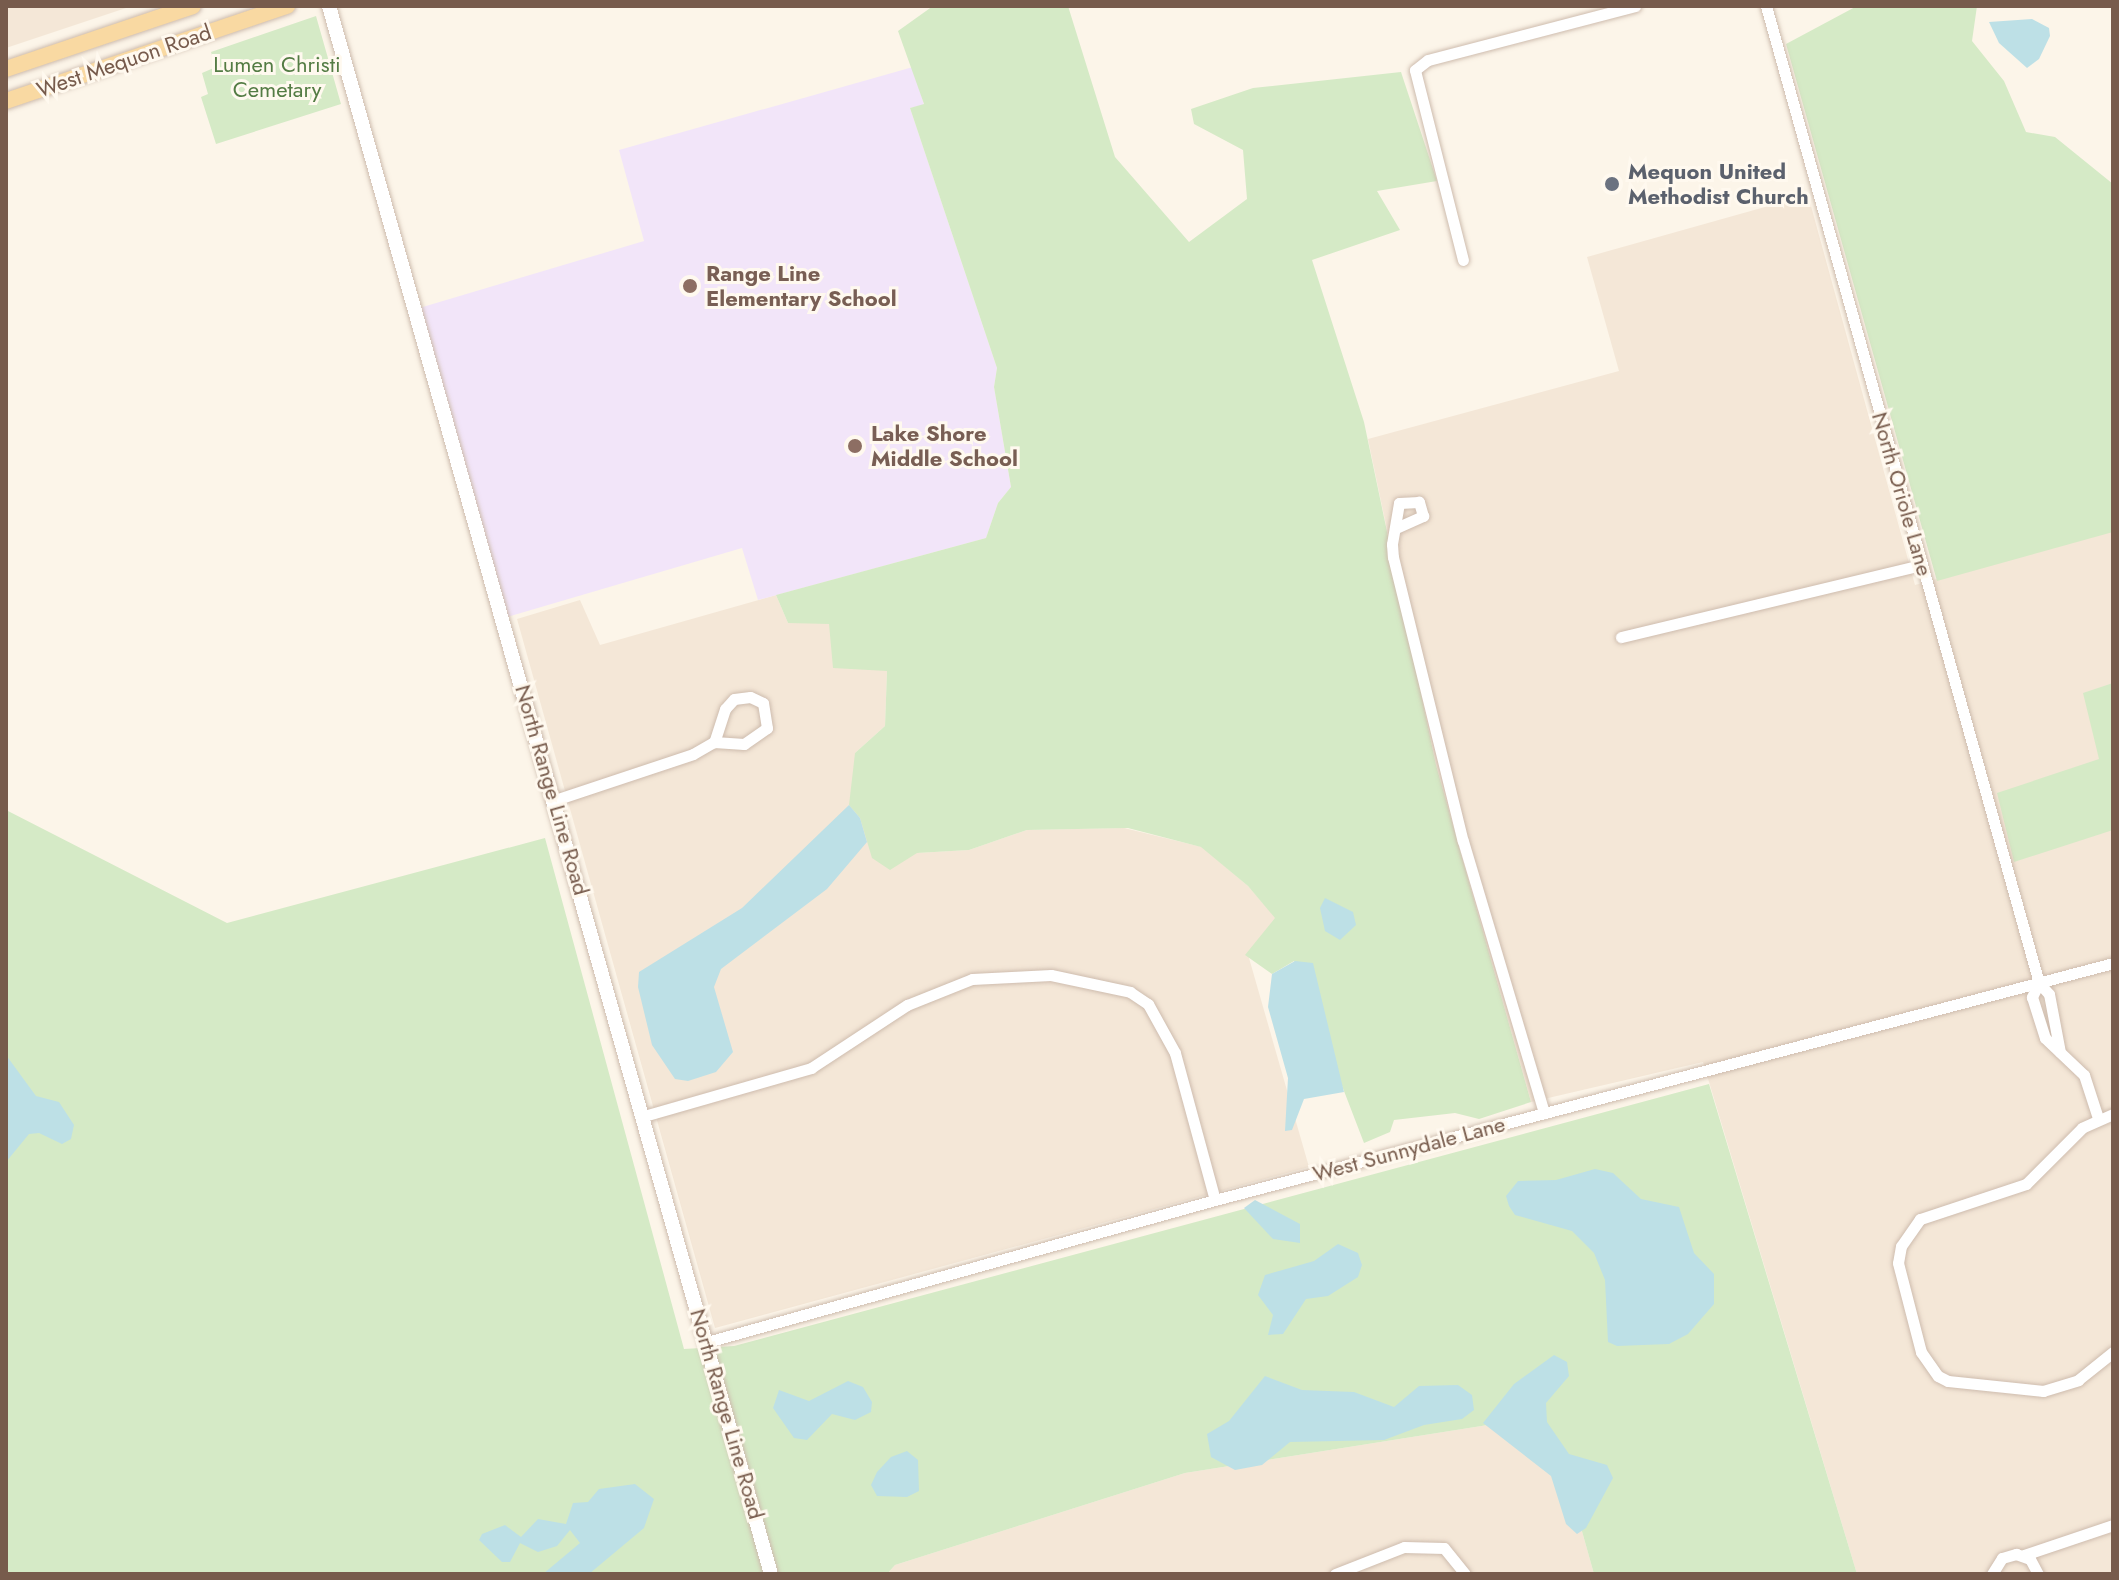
<!DOCTYPE html>
<style>
body{margin:0}
#map{position:relative;width:2119px;height:1580px;overflow:hidden;background:#fcf5e9;font-family:Jost,sans-serif}
div>[style]{position:absolute}
[style*='--x']{left:calc(var(--x)*1px);top:calc(var(--y)*1px);width:calc(var(--w)*1px);rotate:calc(var(--a)*1deg)}
.residential>*{inset:0;background:#f4e7d7}
.education>*{inset:0;background:#f2e5f9}
.green>*{inset:0;background:#d5eac6}
.water>*{inset:0;background:#bde0e6}
.roads{filter:drop-shadow(0 0 2px #cebcae) drop-shadow(0 0 2px #cebcae)}
.street>*{height:11px;margin:-5.5px;padding:0 5.5px;transform-origin:5.5px;border-radius:5.5px;background:#fff}
.secondary>*{height:14px;margin:-7px;padding:0 7px;transform-origin:7px;border-radius:7px;background:#fff}
.primary>*{height:16px;margin:-8px;padding:0 8px;transform-origin:8px;border-radius:8px;background:#f9d9a2}
.dots>*{width:22px;height:22px;translate:-50% -50%;box-sizing:border-box;border:4px solid #fff9ef;border-radius:50%}
span{translate:-50% -50%;white-space:nowrap;text-align:center;line-height:1.15;-webkit-text-stroke:6px #fff9ef;paint-order:stroke}
.street-label{font-size:22px;color:#775b4c}
.park-label{font-size:22px;color:#547c44}
.worship-label{font-size:22px;color:#5b616d;font-weight:700}
.left{translate:0 -50%;text-align:left}
.education-label{font-size:22px;color:#785e54;font-weight:700}
.frame{position:absolute;inset:0;border:8px solid #775b4c;pointer-events:none}
</style>
<div id="map">
<div class="residential">
<div style="clip-path:polygon(6px 6px,132px 6px,6px 48px)"></div>
<div style="clip-path:polygon(1808px 195px,1915px 585px,2113px 530px,2113px 1574px,1857px 1574px,1703px 1062px,1531px 1102px,1436px 765px,1368px 439px,1619px 371px,1587px 257px)"></div>
<div style="clip-path:polygon(776px 595px,788px 623px,829px 623px,887px 671px,885px 726px,855px 753px,917px 853px,969px 850px,1027px 830px,1124px 828px,1202px 847px,1248px 886px,1276px 918px,1249px 958px,1309px 1167px,715px 1328px,517px 619px,580px 600px,600px 645px)"></div>
<div style="clip-path:polygon(1494px 1424px,1569px 1485px,1594px 1574px,887px 1574px,895px 1565px,1185px 1473px)"></div>
</div>
<div class="education">
<div style="clip-path:polygon(913px 67px,924px 105px,910px 108px,997px 368px,994px 387px,1011px 487px,998px 503px,986px 538px,758px 600px,742px 548px,504px 618px,416px 309px,644px 241px,619px 150px)"></div>
</div>
<div class="green">
<div style="clip-path:polygon(933px 6px,1068px 6px,1115px 157px,1189px 242px,1247px 199px,1243px 150px,1194px 124px,1191px 109px,1253px 88px,1401px 72px,1437px 181px,1377px 191px,1400px 230px,1312px 260px,1364px 422px,1436px 765px,1531px 1102px,1479px 1119px,1455px 1113px,1394px 1120px,1390px 1132px,1364px 1143px,1294px 961px,1272px 974px,1245px 955px,1275px 918px,1248px 886px,1201px 847px,1128px 828px,1027px 830px,969px 850px,917px 853px,890px 870px,872px 858px,860px 818px,849px 805px,855px 753px,885px 726px,887px 671px,833px 668px,829px 624px,788px 623px,776px 595px,986px 538px,998px 503px,1011px 487px,994px 387px,997px 368px,910px 108px,924px 104px,898px 31px)"></div>
<div style="clip-path:polygon(1857px 6px,1977px 6px,1972px 41px,2004px 81px,2026px 132px,2055px 137px,2113px 184px,2113px 532px,1937px 581px,1786px 44px)"></div>
<div style="clip-path:polygon(316px 16px,341px 104px,216px 144px,201px 97px,208px 94px,202px 73px,216px 67px,211px 52px)"></div>
<div style="clip-path:polygon(2113px 683px,2113px 830px,2014px 862px,1997px 793px,2099px 759px,2083px 693px)"></div>
<div style="clip-path:polygon(6px 810px,227px 923px,545px 838px,684px 1349px,734px 1346px,1709px 1084px,1857px 1574px,1594px 1574px,1569px 1485px,1494px 1424px,1185px 1473px,895px 1565px,887px 1574px,6px 1574px)"></div>
</div>
<div class="water">
<div style="clip-path:polygon(2032px 19px,2049px 28px,2050px 36px,2039px 59px,2027px 68px,1999px 43px,1989px 22px)"></div>
<div style="clip-path:polygon(849px 805px,860px 818px,867px 842px,827px 889px,721px 969px,714px 987px,733px 1052px,716px 1072px,688px 1081px,675px 1079px,652px 1045px,638px 987px,639px 972px,742px 908px)"></div>
<div style="clip-path:polygon(1325px 898px,1353px 912px,1356px 925px,1340px 940px,1325px 931px,1320px 908px)"></div>
<div style="clip-path:polygon(1295px 961px,1313px 963px,1344px 1092px,1304px 1099px,1292px 1130px,1285px 1131px,1288px 1078px,1268px 1007px,1272px 974px)"></div>
<div style="clip-path:polygon(6px 1055px,36px 1096px,59px 1102px,74px 1125px,71px 1139px,62px 1144px,39px 1133px,29px 1134px,6px 1162px)"></div>
<div style="clip-path:polygon(1595px 1169px,1613px 1173px,1641px 1199px,1679px 1207px,1694px 1253px,1714px 1274px,1714px 1304px,1688px 1334px,1669px 1344px,1617px 1346px,1608px 1342px,1605px 1280px,1594px 1253px,1572px 1231px,1515px 1215px,1509px 1206px,1506px 1196px,1518px 1181px,1556px 1180px)"></div>
<div style="clip-path:polygon(1255px 1200px,1300px 1224px,1300px 1243px,1273px 1239px,1244px 1208px)"></div>
<div style="clip-path:polygon(1338px 1244px,1358px 1253px,1362px 1265px,1358px 1277px,1328px 1296px,1306px 1299px,1283px 1334px,1268px 1335px,1273px 1315px,1258px 1295px,1265px 1275px,1314px 1261px)"></div>
<div style="clip-path:polygon(1554px 1355px,1567px 1362px,1569px 1376px,1546px 1403px,1547px 1422px,1569px 1454px,1607px 1465px,1613px 1478px,1586px 1528px,1577px 1534px,1566px 1524px,1551px 1476px,1483px 1423px,1514px 1384px)"></div>
<div style="clip-path:polygon(1265px 1376px,1302px 1390px,1354px 1392px,1394px 1407px,1419px 1386px,1458px 1385px,1472px 1395px,1474px 1410px,1462px 1419px,1424px 1425px,1384px 1440px,1290px 1442px,1262px 1465px,1235px 1470px,1211px 1457px,1207px 1434px,1229px 1421px)"></div>
<div style="clip-path:polygon(848px 1381px,863px 1387px,872px 1402px,871px 1412px,855px 1420px,832px 1414px,807px 1440px,794px 1438px,773px 1408px,779px 1390px,809px 1401px)"></div>
<div style="clip-path:polygon(907px 1451px,918px 1460px,919px 1491px,907px 1497px,877px 1496px,871px 1485px,877px 1472px,891px 1457px)"></div>
<div style="clip-path:polygon(635px 1484px,654px 1499px,644px 1528px,589px 1574px,543px 1574px,580px 1543px,570px 1530px,557px 1546px,538px 1552px,520px 1543px,510px 1562px,502px 1562px,479px 1540px,482px 1534px,505px 1525px,521px 1537px,538px 1519px,566px 1524px,573px 1503px,588px 1502px,599px 1489px)"></div>
</div>
<div class="roads">
<div class="street">
<div style="--x:1766;--y:6;--w:1014;--a:74.39"></div>
<div style="--x:2039;--y:983;--w:15;--a:48"></div>
<div style="--x:2049;--y:994;--w:59;--a:79.3"></div>
<div style="--x:1463;--y:260;--w:196;--a:-104.2"></div>
<div style="--x:1415;--y:70;--w:16;--a:-38"></div>
<div style="--x:1428;--y:60;--w:214;--a:-14.6"></div>
<div style="--x:1396;--y:528;--w:30;--a:-24"></div>
<div style="--x:1423;--y:516;--w:15;--a:-106"></div>
<div style="--x:1419;--y:502;--w:20;--a:177"></div>
<div style="--x:1399;--y:503;--w:42;--a:99.7"></div>
<div style="--x:1392;--y:544;--w:13;--a:86"></div>
<div style="--x:1393;--y:557;--w:292;--a:76.2"></div>
<div style="--x:1463;--y:841;--w:284;--a:73.4"></div>
<div style="--x:1621;--y:637;--w:309;--a:-13.5"></div>
<div style="--x:555;--y:800;--w:145;--a:-18.4"></div>
<div style="--x:693;--y:754;--w:24;--a:-30"></div>
<div style="--x:714;--y:742;--w:30;--a:4"></div>
<div style="--x:744;--y:744;--w:28;--a:-35"></div>
<div style="--x:767;--y:728;--w:25;--a:-99"></div>
<div style="--x:763;--y:703;--w:14;--a:-155"></div>
<div style="--x:750;--y:697;--w:16;--a:173"></div>
<div style="--x:734;--y:699;--w:13;--a:132"></div>
<div style="--x:725;--y:709;--w:35;--a:108"></div>
<div style="--x:2039;--y:983;--w:16;--a:117"></div>
<div style="--x:2032;--y:997;--w:43;--a:72.4"></div>
<div style="--x:2045;--y:1038;--w:54;--a:43.5"></div>
<div style="--x:2084;--y:1075;--w:45;--a:72"></div>
<div style="--x:2113;--y:1114;--w:34;--a:156"></div>
<div style="--x:2082;--y:1128;--w:79;--a:135"></div>
<div style="--x:2026;--y:1184;--w:112;--a:161.7"></div>
<div style="--x:1920;--y:1219;--w:33;--a:125"></div>
<div style="--x:1901;--y:1246;--w:17;--a:100"></div>
<div style="--x:1898;--y:1263;--w:92;--a:75.5"></div>
<div style="--x:1921;--y:1352;--w:29;--a:55"></div>
<div style="--x:1938;--y:1376;--w:11;--a:27"></div>
<div style="--x:1948;--y:1381;--w:96;--a:6"></div>
<div style="--x:2043;--y:1391;--w:37;--a:-17"></div>
<div style="--x:2078;--y:1380;--w:45;--a:-38.7"></div>
<div style="--x:644;--y:1116;--w:174;--a:-16"></div>
<div style="--x:811;--y:1068;--w:115;--a:-33.3"></div>
<div style="--x:907;--y:1005;--w:70;--a:-21.8"></div>
<div style="--x:972;--y:979;--w:79;--a:-2.9"></div>
<div style="--x:1051;--y:975;--w:81;--a:12.1"></div>
<div style="--x:1130;--y:992;--w:22;--a:34"></div>
<div style="--x:1148;--y:1004;--w:56;--a:61.1"></div>
<div style="--x:1175;--y:1053;--w:152;--a:74.8"></div>
<div style="--x:707;--y:1342;--w:527;--a:-15.62"></div>
<div style="--x:1215;--y:1200;--w:929;--a:-14.78"></div>
<div style="--x:2024;--y:1555;--w:94;--a:-18.6"></div>
<div style="--x:1335;--y:1574;--w:74;--a:-21.4"></div>
<div style="--x:1404;--y:1547;--w:40;--a:1.4"></div>
<div style="--x:1444;--y:1548;--w:33;--a:51"></div>
<div style="--x:1992;--y:1574;--w:19;--a:-58"></div>
<div style="--x:2002;--y:1558;--w:15;--a:-16"></div>
<div style="--x:2016;--y:1554;--w:15;--a:20"></div>
<div style="--x:2030;--y:1559;--w:17;--a:62"></div>
</div>
<div class="secondary">
<div style="--x:329;--y:6;--w:1629;--a:74.26"></div>
</div>
<div class="primary">
<div style="--x:6;--y:69;--w:197;--a:-18.6"></div>
<div style="--x:6;--y:101;--w:297;--a:-18.7"></div>
</div>
</div>
<div class="dots">
<div style="left:1612px;top:184px;background:#6b7280"></div>
<div style="left:690px;top:286px;background:#8d6e63"></div>
<div style="left:855px;top:446px;background:#8d6e63"></div>
</div>
<div class="street-label">
<span style="left:124px;top:61px;rotate:-19deg">West Mequon Road</span>
<span style="left:1902px;top:494px;rotate:74deg">North Oriole Lane</span>
<span style="left:552px;top:790px;rotate:74deg">North Range Line Road</span>
<span style="left:1409px;top:1149px;rotate:-15deg">West Sunnydale Lane</span>
<span style="left:727px;top:1414px;rotate:74deg">North Range Line Road</span>
</div>
<div class="park-label">
<span style="left:277px;top:77px">Lumen Christi<br>Cemetary</span>
</div>
<div class="worship-label">
<span class="left" style="left:1628px;top:184px">Mequon United<br>Methodist Church</span>
</div>
<div class="education-label">
<span class="left" style="left:706px;top:286px">Range Line<br>Elementary School</span>
<span class="left" style="left:871px;top:446px">Lake Shore<br>Middle School</span>
</div>
<div class="frame"></div>
</div>
